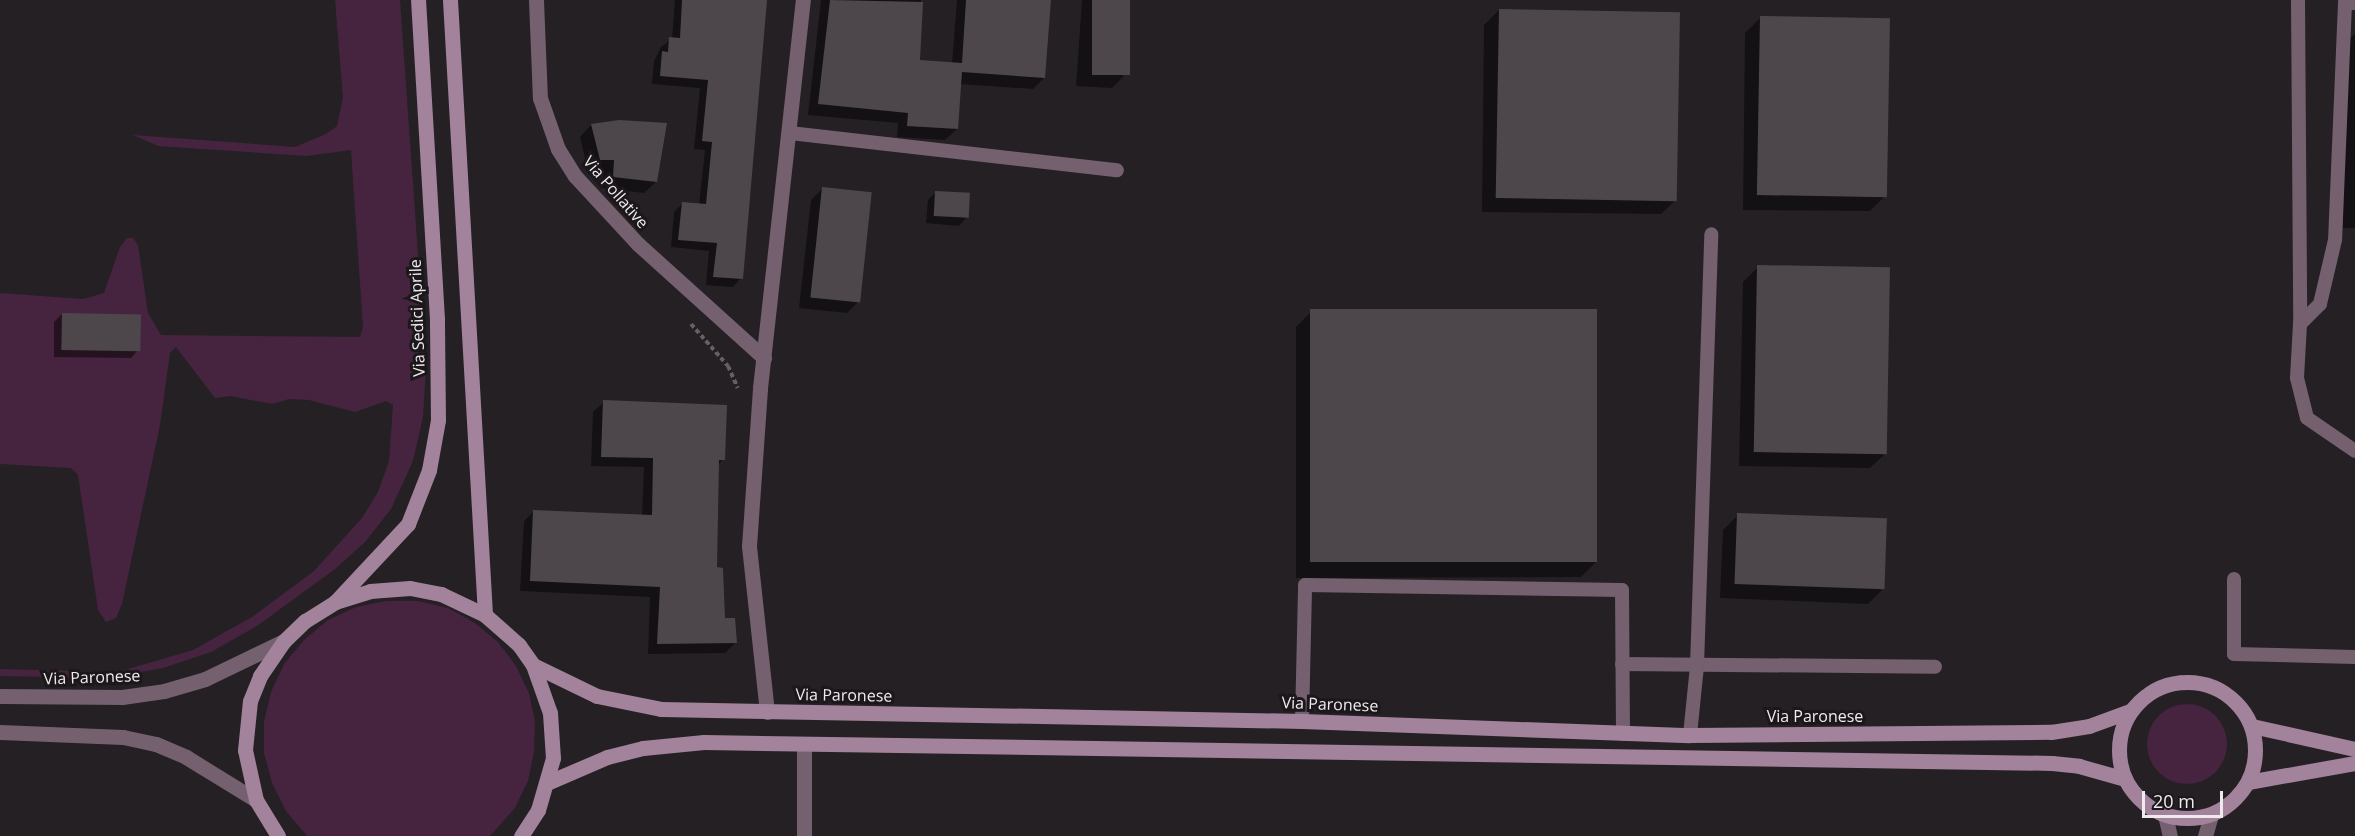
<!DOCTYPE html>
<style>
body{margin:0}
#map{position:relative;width:2355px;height:836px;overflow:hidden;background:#252024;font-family:"Open Sans",sans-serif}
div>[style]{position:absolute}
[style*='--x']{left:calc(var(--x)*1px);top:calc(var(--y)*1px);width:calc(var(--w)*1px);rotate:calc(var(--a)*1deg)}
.green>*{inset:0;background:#46233f}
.round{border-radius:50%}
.shadow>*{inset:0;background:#0007}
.building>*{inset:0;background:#4d474b;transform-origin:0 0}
.path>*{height:4px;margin-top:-2px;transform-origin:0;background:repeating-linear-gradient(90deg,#656064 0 4.5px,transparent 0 7.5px)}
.service>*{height:14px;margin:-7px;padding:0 7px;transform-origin:7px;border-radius:7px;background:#74606f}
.minor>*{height:15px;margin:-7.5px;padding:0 7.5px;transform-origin:7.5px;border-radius:7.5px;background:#74606f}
.tertiary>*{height:15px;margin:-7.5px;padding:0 7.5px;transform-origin:7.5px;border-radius:7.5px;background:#74606f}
.secondary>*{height:15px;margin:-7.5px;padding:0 7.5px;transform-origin:7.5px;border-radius:7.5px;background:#a3829b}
.secondary>.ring{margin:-7.5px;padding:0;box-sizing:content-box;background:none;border:15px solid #a3829b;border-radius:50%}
span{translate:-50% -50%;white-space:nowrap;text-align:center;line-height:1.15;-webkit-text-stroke:6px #1b171a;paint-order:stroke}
.street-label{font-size:16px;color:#eeeaed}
.scale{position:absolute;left:2142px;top:791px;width:81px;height:27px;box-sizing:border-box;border:3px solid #eeeaed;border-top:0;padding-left:8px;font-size:18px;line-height:21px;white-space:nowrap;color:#eeeaed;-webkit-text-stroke:4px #1b171a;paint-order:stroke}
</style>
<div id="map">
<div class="green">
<div style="clip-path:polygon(335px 0,400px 0,426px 367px,423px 417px,413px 461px,391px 509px,365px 542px,335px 569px,257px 626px,211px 652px,163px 668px,108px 678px,0 676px,0 669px,118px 672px,193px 650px,252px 617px,314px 571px,362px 518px,378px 492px,389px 461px,393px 405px,386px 401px,355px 412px,309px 400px,289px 399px,272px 404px,230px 396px,215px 398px,176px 347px,170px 353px,160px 425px,122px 604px,116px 618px,106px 622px,98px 610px,78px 475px,71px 468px,0 464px,0 293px,83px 299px,104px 293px,120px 247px,127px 238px,133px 238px,138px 245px,148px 313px,161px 335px,360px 337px,363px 327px,351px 150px,307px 156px,158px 146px,133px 135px,295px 147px,326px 134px,337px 126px,343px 98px)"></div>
<div style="clip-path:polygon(386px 601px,418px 601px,448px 608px,475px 623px,498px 642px,516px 666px,529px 693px,535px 722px,534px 752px,528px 781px,515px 808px,490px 836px,307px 836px,286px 811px,272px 783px,264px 753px,264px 722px,271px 692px,284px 664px,304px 640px,328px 620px,356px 607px)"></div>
<div class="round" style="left:2147px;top:704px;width:80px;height:80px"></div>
</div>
<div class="shadow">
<div style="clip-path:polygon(675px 0,765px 0,741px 278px,733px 287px,706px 285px,709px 251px,671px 247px,674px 212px,682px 204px,699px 205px,705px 150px,694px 149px,700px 88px,652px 84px,654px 61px,661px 47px,672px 39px)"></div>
<div style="clip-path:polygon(821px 0,921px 0,918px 62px,952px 64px,957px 0,1050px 0,1044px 78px,1033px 89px,959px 84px,957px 129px,945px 140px,897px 137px,898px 123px,808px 115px)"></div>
<div style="clip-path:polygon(1082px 0,1129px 0,1123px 77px,1112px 88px,1076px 86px)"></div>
<div style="clip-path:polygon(1499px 10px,1676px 200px,1661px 214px,1482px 212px,1484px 25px)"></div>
<div style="clip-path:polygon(1760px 18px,1885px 196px,1870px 211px,1743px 210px,1745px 33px)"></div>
<div style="clip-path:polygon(2355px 34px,2355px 228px,2343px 228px,2346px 42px)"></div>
<div style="clip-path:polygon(591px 125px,656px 182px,644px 193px,602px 188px,604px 171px,588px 171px,580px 137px)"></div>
<div style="clip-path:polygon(823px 188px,859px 301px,847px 313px,799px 308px,811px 200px)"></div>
<div style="clip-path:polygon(936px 192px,966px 218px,959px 226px,926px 223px,928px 200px)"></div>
<div style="clip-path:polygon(1758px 267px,1885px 454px,1870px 468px,1739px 466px,1743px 282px)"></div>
<div style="clip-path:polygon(1311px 312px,1596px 562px,1581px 577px,1296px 578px,1296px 327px)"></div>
<div style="clip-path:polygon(62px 314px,138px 350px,131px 358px,54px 357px,54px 322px)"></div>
<div style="clip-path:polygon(604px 402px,723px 459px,718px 465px,715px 569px,724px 619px,735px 643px,725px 653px,648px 654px,650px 597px,520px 591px,524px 521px,534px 511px,642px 516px,644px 467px,591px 466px,593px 412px)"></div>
<div style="clip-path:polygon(1738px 515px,1883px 589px,1868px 604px,1720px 598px,1723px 530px)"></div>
</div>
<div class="building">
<div style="clip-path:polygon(682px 0,767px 0,743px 279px,713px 277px,717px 243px,678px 240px,682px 202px,706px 204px,712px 142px,702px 141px,708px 80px,660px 76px,662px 51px,668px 52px,669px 37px,680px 38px)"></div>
<div style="clip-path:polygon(830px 0,923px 2px,920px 60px,962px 63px,966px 0,1051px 0,1045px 78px,962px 72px,958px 129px,907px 126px,908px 113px,818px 104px)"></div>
<div style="left:1092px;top:0;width:38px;height:75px"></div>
<div style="left:1499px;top:9px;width:181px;height:189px;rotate:1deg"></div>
<div style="left:1760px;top:16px;width:130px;height:179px;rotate:1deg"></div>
<div style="clip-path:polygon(619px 120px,667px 123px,657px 182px,613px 177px,614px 160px,600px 160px,591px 124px)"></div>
<div style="left:822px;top:187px;width:50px;height:111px;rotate:6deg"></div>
<div style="left:935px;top:191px;width:35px;height:25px;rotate:3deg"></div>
<div style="left:1757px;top:265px;width:133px;height:187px;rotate:1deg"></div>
<div style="left:1597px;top:309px;width:253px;height:287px;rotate:90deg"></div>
<div style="left:62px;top:313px;width:79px;height:37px;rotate:1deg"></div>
<div style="clip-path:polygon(603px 400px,727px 405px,725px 460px,719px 460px,717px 567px,723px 568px,725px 618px,735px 618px,737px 643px,657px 644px,660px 587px,530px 581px,533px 510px,652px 515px,653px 458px,601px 457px)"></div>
<div style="left:1737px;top:513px;width:150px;height:71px;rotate:2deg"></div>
</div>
<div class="path">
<div style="--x:691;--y:324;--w:56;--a:48.6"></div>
<div style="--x:728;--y:366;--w:24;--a:66"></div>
</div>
<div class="service">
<div style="--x:2298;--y:0;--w:324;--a:89.6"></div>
<div style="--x:2355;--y:3;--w:10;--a:180"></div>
<div style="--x:2345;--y:3;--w:237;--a:92.4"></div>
<div style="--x:2335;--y:240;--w:66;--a:103.2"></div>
<div style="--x:2320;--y:304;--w:28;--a:135"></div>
<div style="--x:2300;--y:324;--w:54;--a:93.2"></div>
<div style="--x:2297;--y:378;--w:41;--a:76"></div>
<div style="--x:2307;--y:418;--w:58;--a:34.5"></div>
<div style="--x:790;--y:133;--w:329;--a:6.5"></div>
<div style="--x:2234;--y:579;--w:75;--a:90"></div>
<div style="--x:2234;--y:654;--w:121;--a:1.4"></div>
<div style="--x:1622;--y:664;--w:313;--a:0.5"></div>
<div style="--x:1302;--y:721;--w:136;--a:-88.7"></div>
<div style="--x:1305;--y:585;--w:317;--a:0.9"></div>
<div style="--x:1622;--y:590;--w:144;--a:89.6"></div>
<div style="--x:1690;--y:735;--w:69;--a:-84.2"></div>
<div style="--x:1697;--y:666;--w:432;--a:-88.1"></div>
</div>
<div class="minor">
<div style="--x:536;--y:0;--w:98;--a:87.7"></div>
<div style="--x:540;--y:98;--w:54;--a:70.6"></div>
<div style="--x:558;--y:149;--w:32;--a:58"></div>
<div style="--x:575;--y:176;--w:93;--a:47.2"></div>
<div style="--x:638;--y:244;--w:170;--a:42.1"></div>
<div style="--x:767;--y:712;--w:167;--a:-96.2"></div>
<div style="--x:749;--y:546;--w:158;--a:-86"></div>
<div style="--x:760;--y:388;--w:390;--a:-83.7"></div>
<div style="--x:2165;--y:815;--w:22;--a:77"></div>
<div style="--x:804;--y:836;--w:92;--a:-90"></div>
<div style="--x:2205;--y:836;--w:22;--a:-74"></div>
</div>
<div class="tertiary">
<div style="--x:0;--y:696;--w:122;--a:0.5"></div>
<div style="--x:122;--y:697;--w:42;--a:-8.1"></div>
<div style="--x:164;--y:691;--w:43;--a:-16.3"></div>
<div style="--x:205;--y:679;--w:88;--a:-25.7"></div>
<div style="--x:0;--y:732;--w:123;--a:2.3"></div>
<div style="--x:123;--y:737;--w:34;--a:12"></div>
<div style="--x:156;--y:744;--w:33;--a:23"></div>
<div style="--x:186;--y:757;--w:82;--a:31.6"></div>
</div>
<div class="secondary">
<div style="--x:450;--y:0;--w:616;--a:86.74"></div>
<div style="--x:335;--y:602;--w:107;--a:-46.9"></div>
<div style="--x:408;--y:524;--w:58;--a:-68.7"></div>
<div style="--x:429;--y:470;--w:51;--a:-79.8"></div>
<div style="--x:438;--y:420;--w:101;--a:-90.6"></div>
<div style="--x:437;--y:319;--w:320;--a:-93.4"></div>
<div style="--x:533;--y:665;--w:71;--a:25.8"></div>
<div style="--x:597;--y:696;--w:65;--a:11.5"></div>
<div style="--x:661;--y:709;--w:641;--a:1.07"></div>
<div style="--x:1302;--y:721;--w:388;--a:2.1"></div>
<div style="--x:1690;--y:735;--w:361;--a:-0.5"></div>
<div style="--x:2051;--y:732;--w:38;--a:-9"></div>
<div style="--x:2089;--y:726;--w:44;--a:-20.1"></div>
<div class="ring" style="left:2119px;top:682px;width:121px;height:121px"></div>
<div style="--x:2252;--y:726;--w:106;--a:12.6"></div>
<div style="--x:549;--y:782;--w:63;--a:-23.3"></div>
<div style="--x:607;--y:757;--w:37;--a:-14"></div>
<div style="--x:643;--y:748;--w:61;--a:-5.6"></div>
<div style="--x:704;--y:742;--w:1348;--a:0.89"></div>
<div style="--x:2052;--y:763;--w:27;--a:6"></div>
<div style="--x:2079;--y:766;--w:48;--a:15.8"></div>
<div style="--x:2248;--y:782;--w:109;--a:-10.1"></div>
<div style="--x:278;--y:836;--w:42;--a:-121.4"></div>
<div style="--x:256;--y:800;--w:51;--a:-102.4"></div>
<div style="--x:245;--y:750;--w:49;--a:-84.2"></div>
<div style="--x:250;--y:701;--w:27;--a:-68"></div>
<div style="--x:260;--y:676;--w:42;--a:-55.6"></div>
<div style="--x:284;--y:641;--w:29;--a:-44"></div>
<div style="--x:305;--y:621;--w:36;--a:-32"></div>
<div style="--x:335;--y:602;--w:37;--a:-17"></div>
<div style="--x:370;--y:591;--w:40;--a:-4.3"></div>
<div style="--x:410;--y:588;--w:32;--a:11"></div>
<div style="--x:441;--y:594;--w:49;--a:25.5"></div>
<div style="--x:485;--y:615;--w:45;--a:41.4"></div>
<div style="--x:519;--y:645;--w:24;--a:55"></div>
<div style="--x:533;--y:665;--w:51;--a:70.5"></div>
<div style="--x:550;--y:713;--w:45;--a:86.2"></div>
<div style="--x:553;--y:758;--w:54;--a:106.1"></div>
<div style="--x:538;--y:810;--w:31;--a:123"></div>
</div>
<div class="street-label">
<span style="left:616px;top:192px;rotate:49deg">Via Pollative</span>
<span style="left:417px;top:318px;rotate:-92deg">Via Sedici Aprile</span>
<span style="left:92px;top:677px;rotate:-2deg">Via Paronese</span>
<span style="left:844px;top:695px;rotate:1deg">Via Paronese</span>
<span style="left:1330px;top:704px;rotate:2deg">Via Paronese</span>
<span style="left:1815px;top:716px">Via Paronese</span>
</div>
<div class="scale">20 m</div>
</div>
